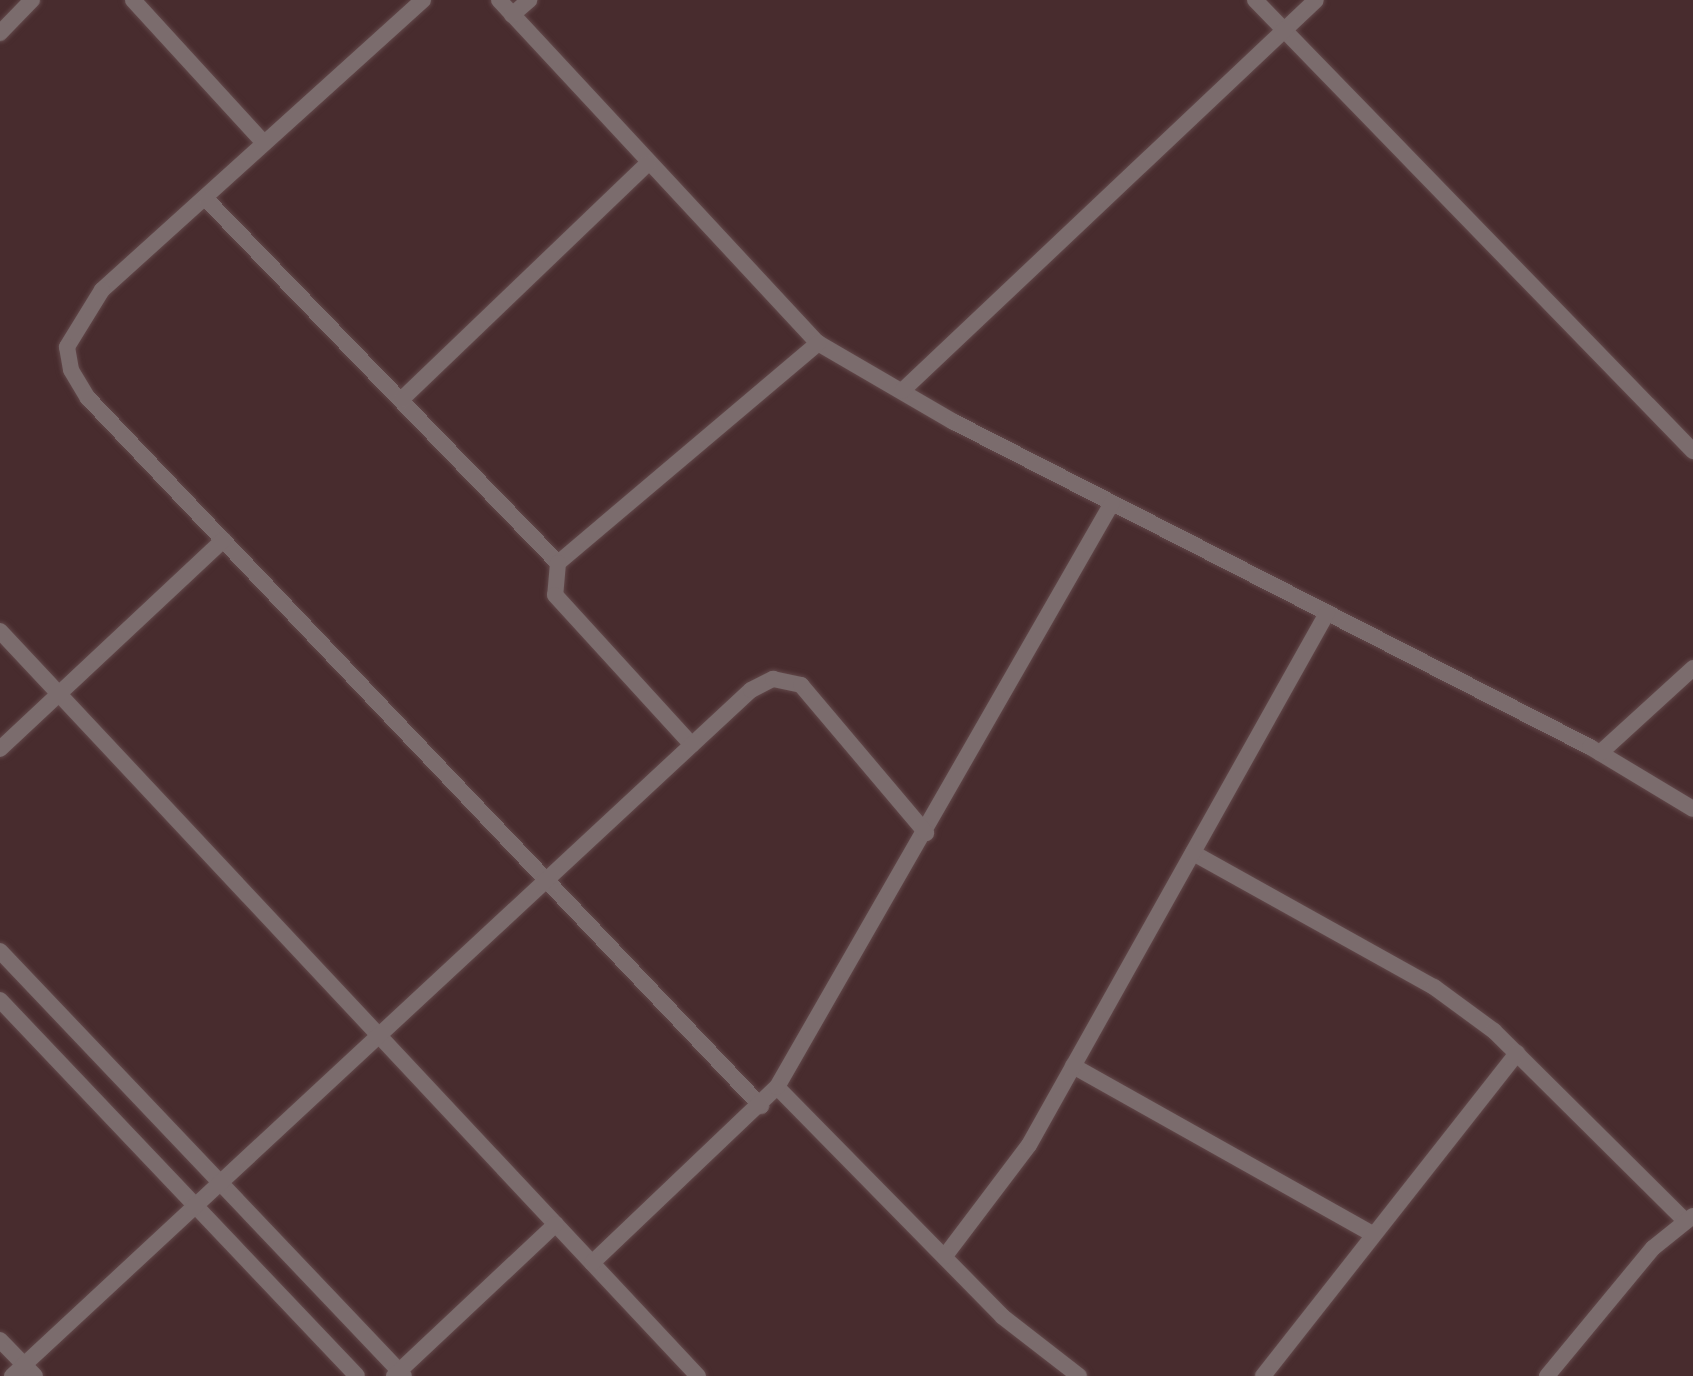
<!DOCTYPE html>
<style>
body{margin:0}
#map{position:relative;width:1693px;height:1376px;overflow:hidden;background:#482c2e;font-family:Spectral,serif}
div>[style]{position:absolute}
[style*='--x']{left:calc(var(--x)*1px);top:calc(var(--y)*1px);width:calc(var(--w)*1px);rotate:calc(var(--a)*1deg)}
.roads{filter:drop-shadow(0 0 2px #62484a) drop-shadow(0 0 2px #62484a)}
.minor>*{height:16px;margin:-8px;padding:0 8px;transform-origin:8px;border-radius:8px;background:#7b6c6d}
span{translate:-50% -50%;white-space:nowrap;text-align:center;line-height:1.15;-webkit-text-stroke:7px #251919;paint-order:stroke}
</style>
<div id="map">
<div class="roads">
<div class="minor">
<div style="--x:133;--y:0;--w:194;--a:47.5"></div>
<div style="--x:423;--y:0;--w:433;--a:137.9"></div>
<div style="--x:102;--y:290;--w:67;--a:121.6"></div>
<div style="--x:67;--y:347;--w:23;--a:80"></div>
<div style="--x:71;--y:370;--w:33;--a:59"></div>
<div style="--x:88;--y:398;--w:977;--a:46.45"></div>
<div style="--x:499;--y:0;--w:468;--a:47.1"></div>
<div style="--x:818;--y:343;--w:157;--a:30.2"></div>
<div style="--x:954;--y:422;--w:714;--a:27.07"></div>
<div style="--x:1590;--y:747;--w:120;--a:31"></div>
<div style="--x:1255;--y:0;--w:629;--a:45.84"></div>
<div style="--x:512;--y:15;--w:23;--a:-41"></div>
<div style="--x:0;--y:33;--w:46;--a:-45.9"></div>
<div style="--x:207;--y:200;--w:505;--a:45.96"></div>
<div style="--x:558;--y:563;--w:341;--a:-40.2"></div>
<div style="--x:902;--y:391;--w:569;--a:-43.36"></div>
<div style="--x:401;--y:400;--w:341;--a:-43.8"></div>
<div style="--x:558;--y:563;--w:32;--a:95"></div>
<div style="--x:555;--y:595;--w:203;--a:47.6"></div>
<div style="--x:0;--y:631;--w:1021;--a:46.87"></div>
<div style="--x:0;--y:749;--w:306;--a:-43.1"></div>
<div style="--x:1600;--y:753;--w:126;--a:-42.4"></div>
<div style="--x:1193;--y:853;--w:276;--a:29.1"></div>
<div style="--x:1434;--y:987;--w:74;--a:36.3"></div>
<div style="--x:1494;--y:1031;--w:269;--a:44.8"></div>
<div style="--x:0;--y:951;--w:586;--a:46.45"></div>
<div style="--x:0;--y:1000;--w:518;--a:46.48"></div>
<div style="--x:1073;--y:1066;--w:341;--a:29.3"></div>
<div style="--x:777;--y:1087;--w:322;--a:45.5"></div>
<div style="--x:1003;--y:1317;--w:96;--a:37.8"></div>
<div style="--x:945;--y:1256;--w:139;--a:-52.9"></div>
<div style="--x:1029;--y:1145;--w:610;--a:-60.74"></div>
<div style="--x:592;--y:1263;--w:255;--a:-43.6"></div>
<div style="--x:777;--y:1087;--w:673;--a:-60.16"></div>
<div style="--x:0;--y:1340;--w:50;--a:45.8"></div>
<div style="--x:12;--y:1376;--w:1008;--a:-42.87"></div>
<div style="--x:751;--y:690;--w:25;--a:-27"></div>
<div style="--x:773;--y:679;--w:29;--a:12"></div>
<div style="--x:801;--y:685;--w:194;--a:49.8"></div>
<div style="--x:394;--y:1376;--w:222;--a:-43.2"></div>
<div style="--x:1263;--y:1376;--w:411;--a:-51.8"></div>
<div style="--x:1547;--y:1376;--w:166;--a:-50.4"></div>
<div style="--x:1653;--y:1248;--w:51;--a:-38.7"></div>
</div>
</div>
</div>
